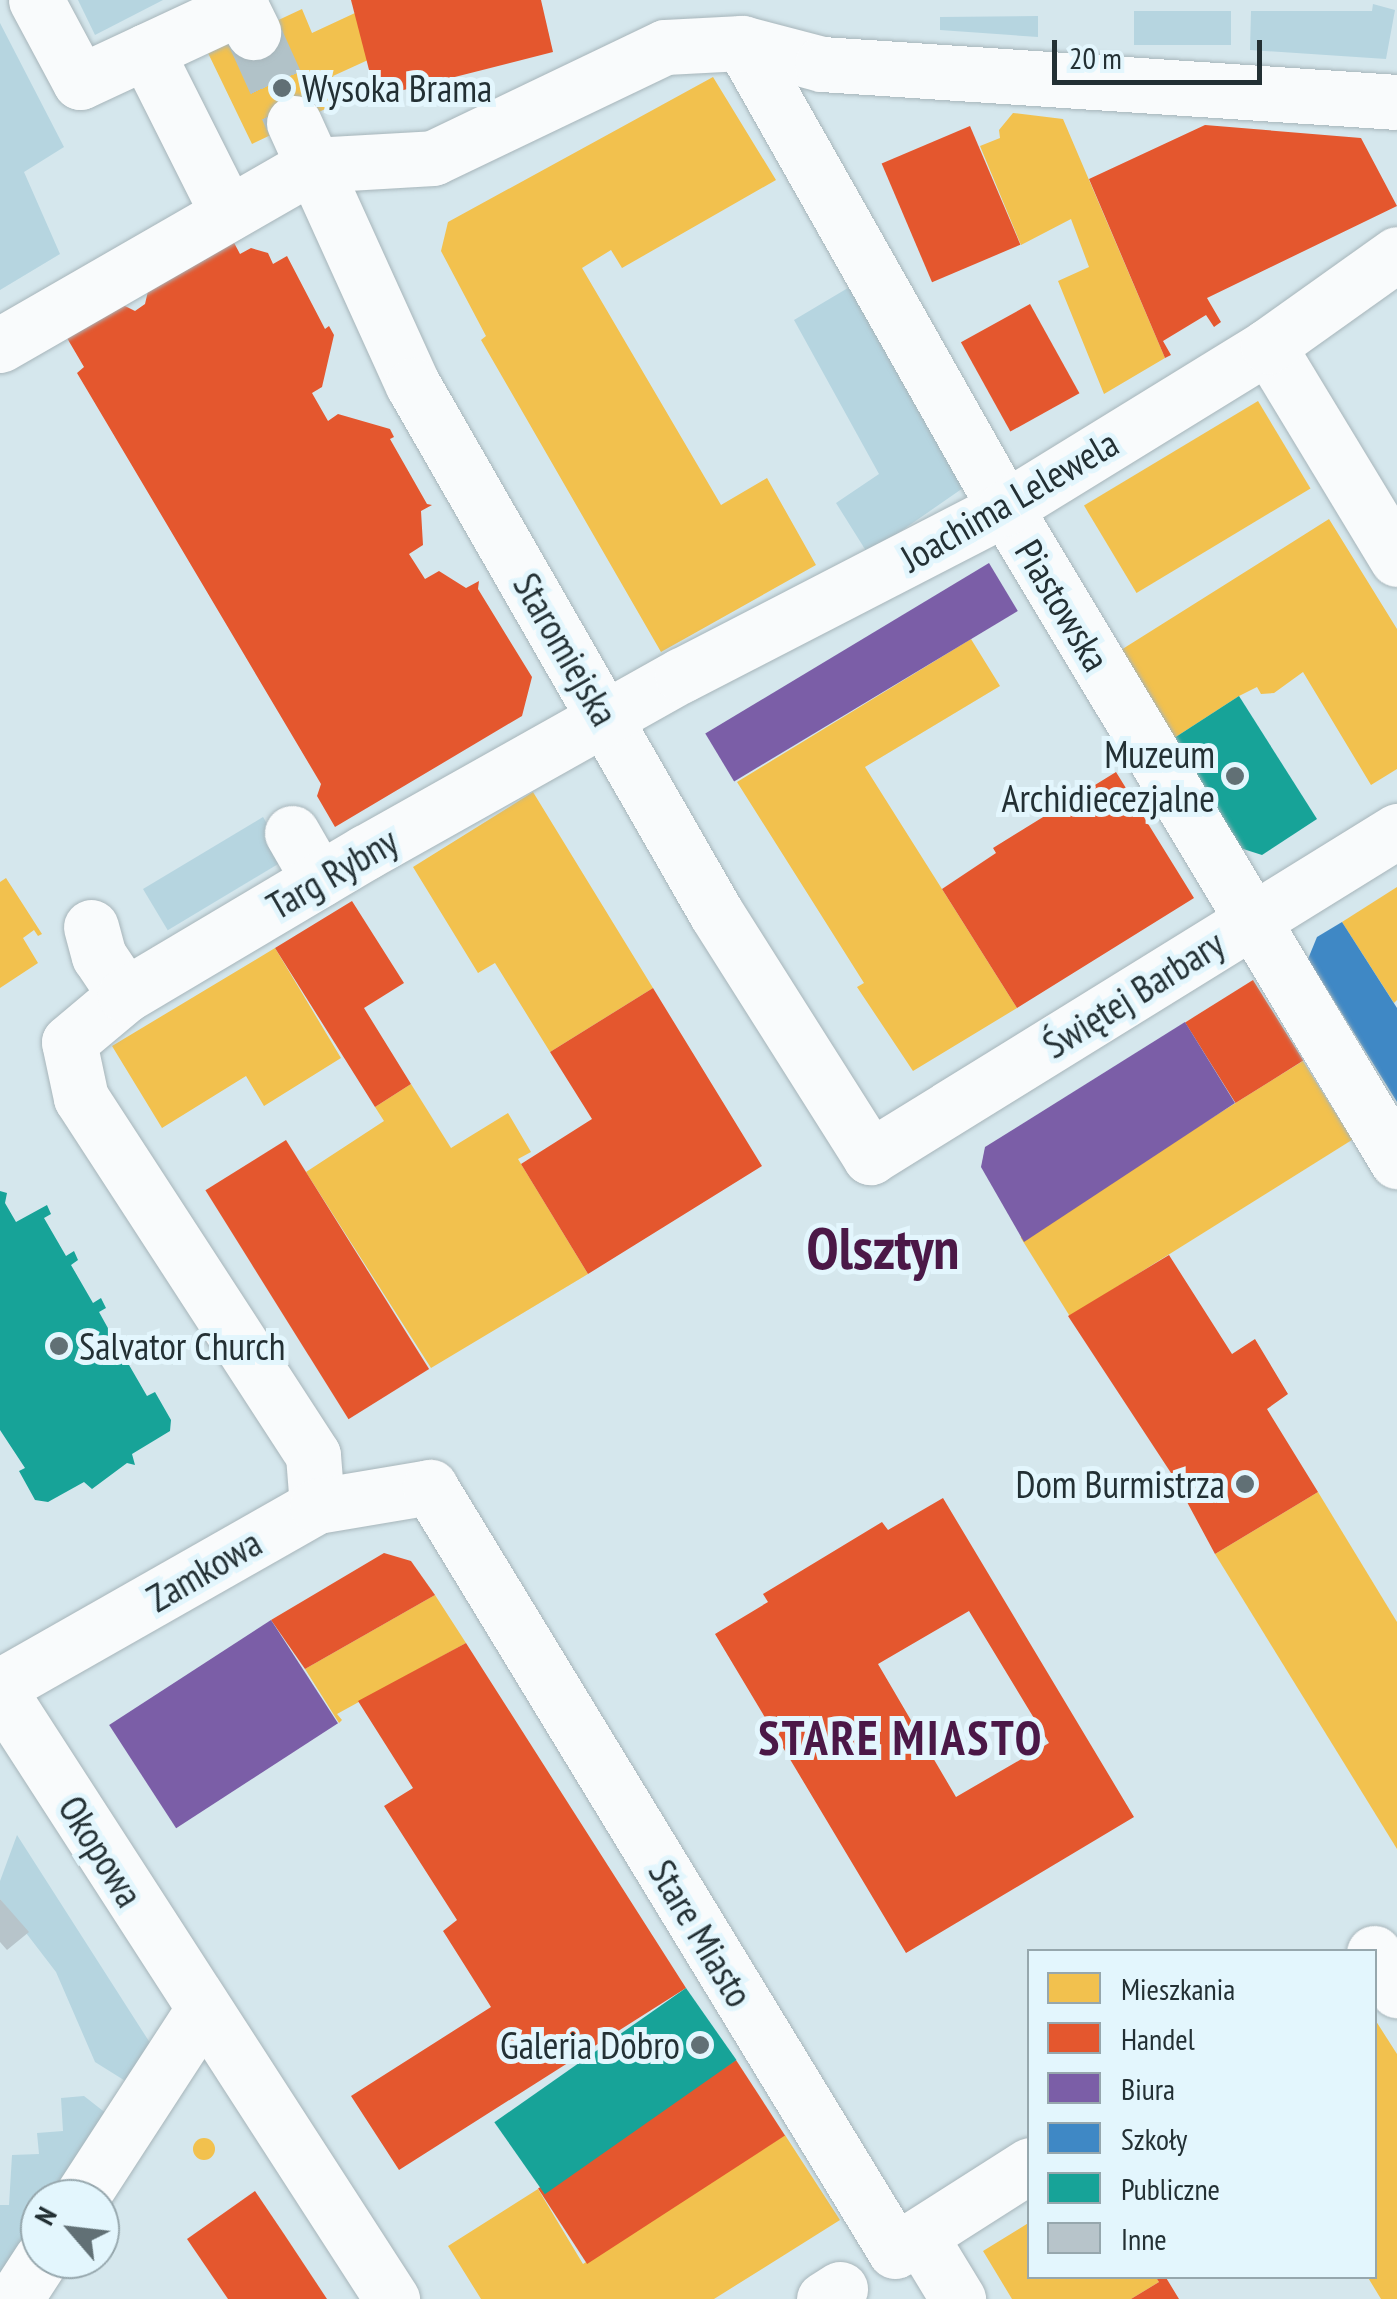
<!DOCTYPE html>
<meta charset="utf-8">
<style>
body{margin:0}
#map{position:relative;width:1397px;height:2299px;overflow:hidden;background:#d5e7ed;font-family:"PT Sans Narrow",sans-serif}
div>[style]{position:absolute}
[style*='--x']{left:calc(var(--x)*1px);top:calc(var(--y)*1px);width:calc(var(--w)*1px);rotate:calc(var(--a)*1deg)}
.green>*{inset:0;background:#b6d5e0;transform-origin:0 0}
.homes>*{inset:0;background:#f2c14e;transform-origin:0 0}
.round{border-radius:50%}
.shops>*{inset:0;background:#e4572e;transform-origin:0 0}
.offices>*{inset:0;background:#7b5ea7;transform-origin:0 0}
.schools>*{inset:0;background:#3f88c5}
.public>*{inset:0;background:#17a398;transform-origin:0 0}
.building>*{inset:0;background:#b7c4ca}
.minor-tunnel>*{height:55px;margin-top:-27.5px;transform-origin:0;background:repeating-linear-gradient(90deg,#b1c2c8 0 55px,transparent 0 83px)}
.roads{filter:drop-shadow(0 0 2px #a7b5ba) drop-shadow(0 0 2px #a7b5ba)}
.minor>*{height:55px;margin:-27.5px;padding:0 27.5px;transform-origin:27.5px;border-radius:27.5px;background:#f9fbfc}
.dots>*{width:28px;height:28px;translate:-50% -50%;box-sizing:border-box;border:5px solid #e3f6fd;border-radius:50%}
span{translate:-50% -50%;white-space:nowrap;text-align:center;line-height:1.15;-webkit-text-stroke:10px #e3f6fd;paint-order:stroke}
.poi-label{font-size:38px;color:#233034}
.left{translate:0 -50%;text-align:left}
.right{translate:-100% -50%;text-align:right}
.street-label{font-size:38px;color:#233034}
.district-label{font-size:48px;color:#4b1847;font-weight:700;letter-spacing:2.5px}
.town-label{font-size:58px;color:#4b1847;font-weight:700}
.legend{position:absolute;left:1027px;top:1949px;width:350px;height:330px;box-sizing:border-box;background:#e3f6fd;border:2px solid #96a7ad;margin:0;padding:12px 18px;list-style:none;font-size:30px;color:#233034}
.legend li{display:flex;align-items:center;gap:20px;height:50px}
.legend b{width:50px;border:2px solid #96a7ad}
.north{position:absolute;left:20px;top:2179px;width:100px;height:100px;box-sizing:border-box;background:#e3f6fd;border:2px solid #96a7ad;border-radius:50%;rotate:298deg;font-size:28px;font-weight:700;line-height:40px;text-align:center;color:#233034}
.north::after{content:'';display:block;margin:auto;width:35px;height:45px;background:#617075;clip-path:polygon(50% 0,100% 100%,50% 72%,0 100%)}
.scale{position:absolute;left:1052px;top:40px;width:210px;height:45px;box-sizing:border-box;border:5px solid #233034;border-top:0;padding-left:12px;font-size:30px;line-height:35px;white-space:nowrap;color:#233034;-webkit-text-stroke:8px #e3f6fd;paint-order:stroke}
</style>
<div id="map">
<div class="green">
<div style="clip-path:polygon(78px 0,163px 0,95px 35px)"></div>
<div style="clip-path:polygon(1373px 4px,1395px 10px,1386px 59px,1250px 50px,1251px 11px,1372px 11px)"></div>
<div style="left:1134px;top:11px;width:97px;height:34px"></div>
<div style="clip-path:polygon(1038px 16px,1038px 37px,940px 30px,940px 17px)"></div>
<div style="clip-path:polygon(0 23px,64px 147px,24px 172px,60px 254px,0 290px)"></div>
<div style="clip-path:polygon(863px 279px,976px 479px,868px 554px,836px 503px,879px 474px,794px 320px)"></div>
<div style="left:263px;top:817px;width:48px;height:140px;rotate:59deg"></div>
<div style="clip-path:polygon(17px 1835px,152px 2046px,127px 2082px,95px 2062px,56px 1972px,0 1899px,0 1881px)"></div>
<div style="clip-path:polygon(84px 2096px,107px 2114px,51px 2199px,40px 2199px,40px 2216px,0 2277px,0 2205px,9px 2205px,12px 2155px,39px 2154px,37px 2133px,63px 2131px,61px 2098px)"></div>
</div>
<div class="homes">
<div style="clip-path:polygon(302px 9px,312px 33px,355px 13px,368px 60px,333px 76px,344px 100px,252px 144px,208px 53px)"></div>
<div style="clip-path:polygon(713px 77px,776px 180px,622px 268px,611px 250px,582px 268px,721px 505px,767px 478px,816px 565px,661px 652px,481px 340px,486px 336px,441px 251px,448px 222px)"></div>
<div style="clip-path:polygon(1013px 113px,1063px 119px,1165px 358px,1104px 394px,1058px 281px,1089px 267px,1071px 219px,1021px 245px,980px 146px,1000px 138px,999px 130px)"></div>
<div style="left:1258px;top:401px;width:102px;height:203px;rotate:59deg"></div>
<div style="clip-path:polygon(1329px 519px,1397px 629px,1397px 769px,1371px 785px,1303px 672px,1274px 693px,1261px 694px,1257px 687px,1239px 696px,1168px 742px,1113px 655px)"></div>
<div style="clip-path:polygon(971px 639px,1000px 686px,865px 767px,1017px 1008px,913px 1071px,857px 987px,864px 983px,737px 782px)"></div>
<div style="clip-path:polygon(533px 792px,653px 988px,550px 1052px,495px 963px,478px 973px,413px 867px)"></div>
<div style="clip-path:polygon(6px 878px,42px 934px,38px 936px,34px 930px,23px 938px,38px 963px,0 988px,0 882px)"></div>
<div style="clip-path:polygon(1397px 887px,1397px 1000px,1394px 1003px,1342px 922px)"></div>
<div style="clip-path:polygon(275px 948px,341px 1058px,264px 1106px,246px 1076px,162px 1128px,112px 1046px)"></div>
<div style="left:1303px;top:1061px;width:93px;height:333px;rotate:58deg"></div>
<div style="clip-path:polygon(411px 1084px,451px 1148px,508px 1113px,531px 1152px,518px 1159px,588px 1274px,431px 1368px,306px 1172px,384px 1121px,375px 1107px)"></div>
<div style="clip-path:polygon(1318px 1492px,1397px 1622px,1397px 1849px,1215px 1554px)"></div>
<div style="clip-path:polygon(435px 1595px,466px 1643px,337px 1714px,342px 1720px,339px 1723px,305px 1669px)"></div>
<div style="clip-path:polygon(1374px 2018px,1397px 2054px,1397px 2299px,1381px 2299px,1367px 2276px,1374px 2276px)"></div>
<div style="clip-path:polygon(785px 2135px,840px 2220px,714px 2299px,481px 2299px,448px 2246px,538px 2189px,583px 2264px)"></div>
<div class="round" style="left:193px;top:2138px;width:22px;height:22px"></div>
<div style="clip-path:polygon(1030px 2222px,1030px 2276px,1155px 2276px,1159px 2282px,1131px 2299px,1012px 2299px,983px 2251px)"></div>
</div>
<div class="shops">
<div style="clip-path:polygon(351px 0,541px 0,553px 52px,376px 97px)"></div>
<div style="clip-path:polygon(1205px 125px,1361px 138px,1397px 206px,1207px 298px,1221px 322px,1214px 327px,1206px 315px,1163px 341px,1171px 355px,1165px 358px,1089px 179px)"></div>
<div style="left:970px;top:126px;width:129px;height:96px;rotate:67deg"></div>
<div style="clip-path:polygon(232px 239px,240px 254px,251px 248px,268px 253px,273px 264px,287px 256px,325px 329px,329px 326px,334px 335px,322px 387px,312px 393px,328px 421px,338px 414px,390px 429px,394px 437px,390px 439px,427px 504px,432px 505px,421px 511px,423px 545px,409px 554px,425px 579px,439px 571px,466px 588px,479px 581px,478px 589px,532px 677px,522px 716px,335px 827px,317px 796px,321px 784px,77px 373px,84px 367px,67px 338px,119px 303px,135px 311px,145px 304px,148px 291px)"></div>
<div style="left:1030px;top:304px;width:102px;height:79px;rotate:61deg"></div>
<div style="clip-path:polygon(1116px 772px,1194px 898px,1017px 1008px,942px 889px,996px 853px,993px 848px)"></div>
<div style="clip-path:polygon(352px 901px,404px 983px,364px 1008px,411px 1084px,375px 1107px,275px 948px)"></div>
<div style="left:1253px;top:980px;width:95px;height:80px;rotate:58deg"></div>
<div style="clip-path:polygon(653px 988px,762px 1166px,588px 1274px,521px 1164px,592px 1119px,550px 1052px)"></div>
<div style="left:286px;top:1140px;width:270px;height:95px;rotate:58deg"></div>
<div style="clip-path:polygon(1169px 1255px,1232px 1354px,1255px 1339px,1288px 1394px,1267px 1409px,1318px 1492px,1215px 1554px,1173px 1476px,1068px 1316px)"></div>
<div style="clip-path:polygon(evenodd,943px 1498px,1134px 1817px,906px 1953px,715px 1634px,768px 1602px,763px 1594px,882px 1522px,888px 1530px,943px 1498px,969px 1611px,1049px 1743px,956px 1797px,878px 1664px,969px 1611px)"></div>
<div style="clip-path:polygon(384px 1553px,411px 1561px,435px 1595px,305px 1669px,271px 1620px)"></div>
<div style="clip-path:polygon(466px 1643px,686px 1988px,399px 2170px,351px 2096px,491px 2007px,443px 1931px,457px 1920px,384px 1806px,413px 1788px,358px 1701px)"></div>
<div style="left:736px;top:2060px;width:90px;height:236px;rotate:57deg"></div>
<div style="clip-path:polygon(255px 2191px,284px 2234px,327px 2299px,228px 2299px,187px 2239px)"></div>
<div style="clip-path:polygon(1155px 2276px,1165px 2276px,1179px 2299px,1131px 2299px,1159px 2282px)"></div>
</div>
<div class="offices">
<div style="left:989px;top:563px;width:56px;height:331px;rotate:59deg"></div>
<div style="clip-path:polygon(1185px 1022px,1235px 1103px,1024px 1242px,981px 1167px,985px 1147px)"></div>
<div style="left:271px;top:1620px;width:123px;height:193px;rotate:57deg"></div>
</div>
<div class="schools">
<div style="clip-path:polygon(1342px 922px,1397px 1008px,1397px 1102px,1308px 959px,1317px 937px)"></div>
</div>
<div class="public">
<div style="clip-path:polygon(1239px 696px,1317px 819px,1262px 855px,1237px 847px,1168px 742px)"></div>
<div style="clip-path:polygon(0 1191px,7px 1193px,5px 1203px,16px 1222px,47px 1205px,51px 1214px,44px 1218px,66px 1256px,74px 1251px,78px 1260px,71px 1265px,93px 1303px,101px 1298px,106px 1308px,99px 1312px,119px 1348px,127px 1344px,132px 1354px,125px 1358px,147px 1396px,155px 1392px,171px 1420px,170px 1431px,132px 1454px,135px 1465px,127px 1463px,92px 1489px,84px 1482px,48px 1502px,35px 1500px,19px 1471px,25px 1468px,0 1430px)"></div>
<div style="left:686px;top:1988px;width:88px;height:234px;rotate:55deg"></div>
</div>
<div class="building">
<div style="clip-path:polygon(0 1899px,29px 1932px,7px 1950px,0 1942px)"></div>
</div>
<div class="minor-tunnel">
<div style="--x:253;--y:32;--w:100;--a:65.7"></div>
</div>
<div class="roads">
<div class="minor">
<div style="--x:36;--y:0;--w:93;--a:61.8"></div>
<div style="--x:80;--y:82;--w:178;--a:-25"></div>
<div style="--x:241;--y:7;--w:28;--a:64"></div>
<div style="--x:742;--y:43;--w:534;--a:60.51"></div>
<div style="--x:1005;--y:508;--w:762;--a:59.02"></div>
<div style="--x:146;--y:51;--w:182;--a:63.3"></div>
<div style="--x:294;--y:123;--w:288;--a:65.6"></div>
<div style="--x:413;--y:385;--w:609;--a:60.15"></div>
<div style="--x:716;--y:913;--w:289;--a:57.7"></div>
<div style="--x:870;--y:1157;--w:620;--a:-31.74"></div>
<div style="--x:0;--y:345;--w:361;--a:-29.9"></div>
<div style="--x:313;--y:165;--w:120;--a:-3.3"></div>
<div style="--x:433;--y:158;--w:257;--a:-25.6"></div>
<div style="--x:665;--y:47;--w:77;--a:-3"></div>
<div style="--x:742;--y:43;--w:83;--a:14.7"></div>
<div style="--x:822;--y:64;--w:576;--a:3.78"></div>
<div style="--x:1268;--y:346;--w:249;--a:58.8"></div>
<div style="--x:292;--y:833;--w:54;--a:60.1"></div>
<div style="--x:91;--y:927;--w:30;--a:75"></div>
<div style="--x:99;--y:956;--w:47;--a:56.3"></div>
<div style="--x:317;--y:1506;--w:51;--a:-94.5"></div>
<div style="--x:313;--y:1455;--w:426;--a:-123"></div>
<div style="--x:81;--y:1098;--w:57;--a:-102.1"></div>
<div style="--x:69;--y:1042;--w:73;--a:-40"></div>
<div style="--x:125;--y:995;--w:280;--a:-30.7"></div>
<div style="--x:366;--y:852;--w:362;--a:-29.3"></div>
<div style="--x:682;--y:675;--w:364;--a:-27.3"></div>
<div style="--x:1005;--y:508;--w:309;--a:-31.6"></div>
<div style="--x:1268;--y:346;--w:158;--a:-35.5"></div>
<div style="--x:0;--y:1686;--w:365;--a:-29.6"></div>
<div style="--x:317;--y:1506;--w:115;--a:-9.5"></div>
<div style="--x:430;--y:1487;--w:894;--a:58.67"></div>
<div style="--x:895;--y:2251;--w:160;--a:-32.5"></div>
<div style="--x:0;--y:1692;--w:723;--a:57.15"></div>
<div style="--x:1374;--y:1953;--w:44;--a:58.1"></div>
<div style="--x:80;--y:2199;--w:224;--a:-57"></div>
<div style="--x:924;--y:2243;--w:66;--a:58.7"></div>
<div style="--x:15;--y:2299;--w:48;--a:-57"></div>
<div style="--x:824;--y:2299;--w:19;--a:-32"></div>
</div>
</div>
<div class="dots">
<div style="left:282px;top:88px;background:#617075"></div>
<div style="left:1235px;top:776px;background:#617075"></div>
<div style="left:59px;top:1346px;background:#617075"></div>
<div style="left:1245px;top:1484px;background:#617075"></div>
<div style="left:700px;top:2045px;background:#617075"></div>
</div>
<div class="poi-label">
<span class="left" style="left:302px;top:88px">Wysoka Brama</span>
<span class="right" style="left:1215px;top:776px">Muzeum<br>Archidiecezjalne</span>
<span class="left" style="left:79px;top:1346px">Salvator Church</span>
<span class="right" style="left:1225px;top:1484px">Dom Burmistrza</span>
<span class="right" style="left:680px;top:2045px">Galeria Dobro</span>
</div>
<div class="street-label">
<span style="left:1009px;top:500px;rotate:-30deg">Joachima Lelewela</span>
<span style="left:1063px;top:605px;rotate:59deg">Piastowska</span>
<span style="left:566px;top:649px;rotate:60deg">Staromiejska</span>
<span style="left:332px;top:873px;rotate:-30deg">Targ Rybny</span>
<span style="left:1133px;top:994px;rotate:-32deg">Świętej Barbary</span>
<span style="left:204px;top:1570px;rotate:-30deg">Zamkowa</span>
<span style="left:101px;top:1851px;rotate:58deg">Okopowa</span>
<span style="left:701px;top:1933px;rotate:59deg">Stare Miasto</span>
</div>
<div class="district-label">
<span style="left:901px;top:1738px">STARE MIASTO</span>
</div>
<div class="town-label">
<span style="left:883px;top:1248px">Olsztyn</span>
</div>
<ul class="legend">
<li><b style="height:28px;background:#f2c14e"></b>Mieszkania</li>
<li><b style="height:28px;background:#e4572e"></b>Handel</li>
<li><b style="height:28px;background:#7b5ea7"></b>Biura</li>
<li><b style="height:28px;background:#3f88c5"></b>Szkoły</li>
<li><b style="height:28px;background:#17a398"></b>Publiczne</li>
<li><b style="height:28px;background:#b7c4ca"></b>Inne</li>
</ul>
<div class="north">N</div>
<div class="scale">20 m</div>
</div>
